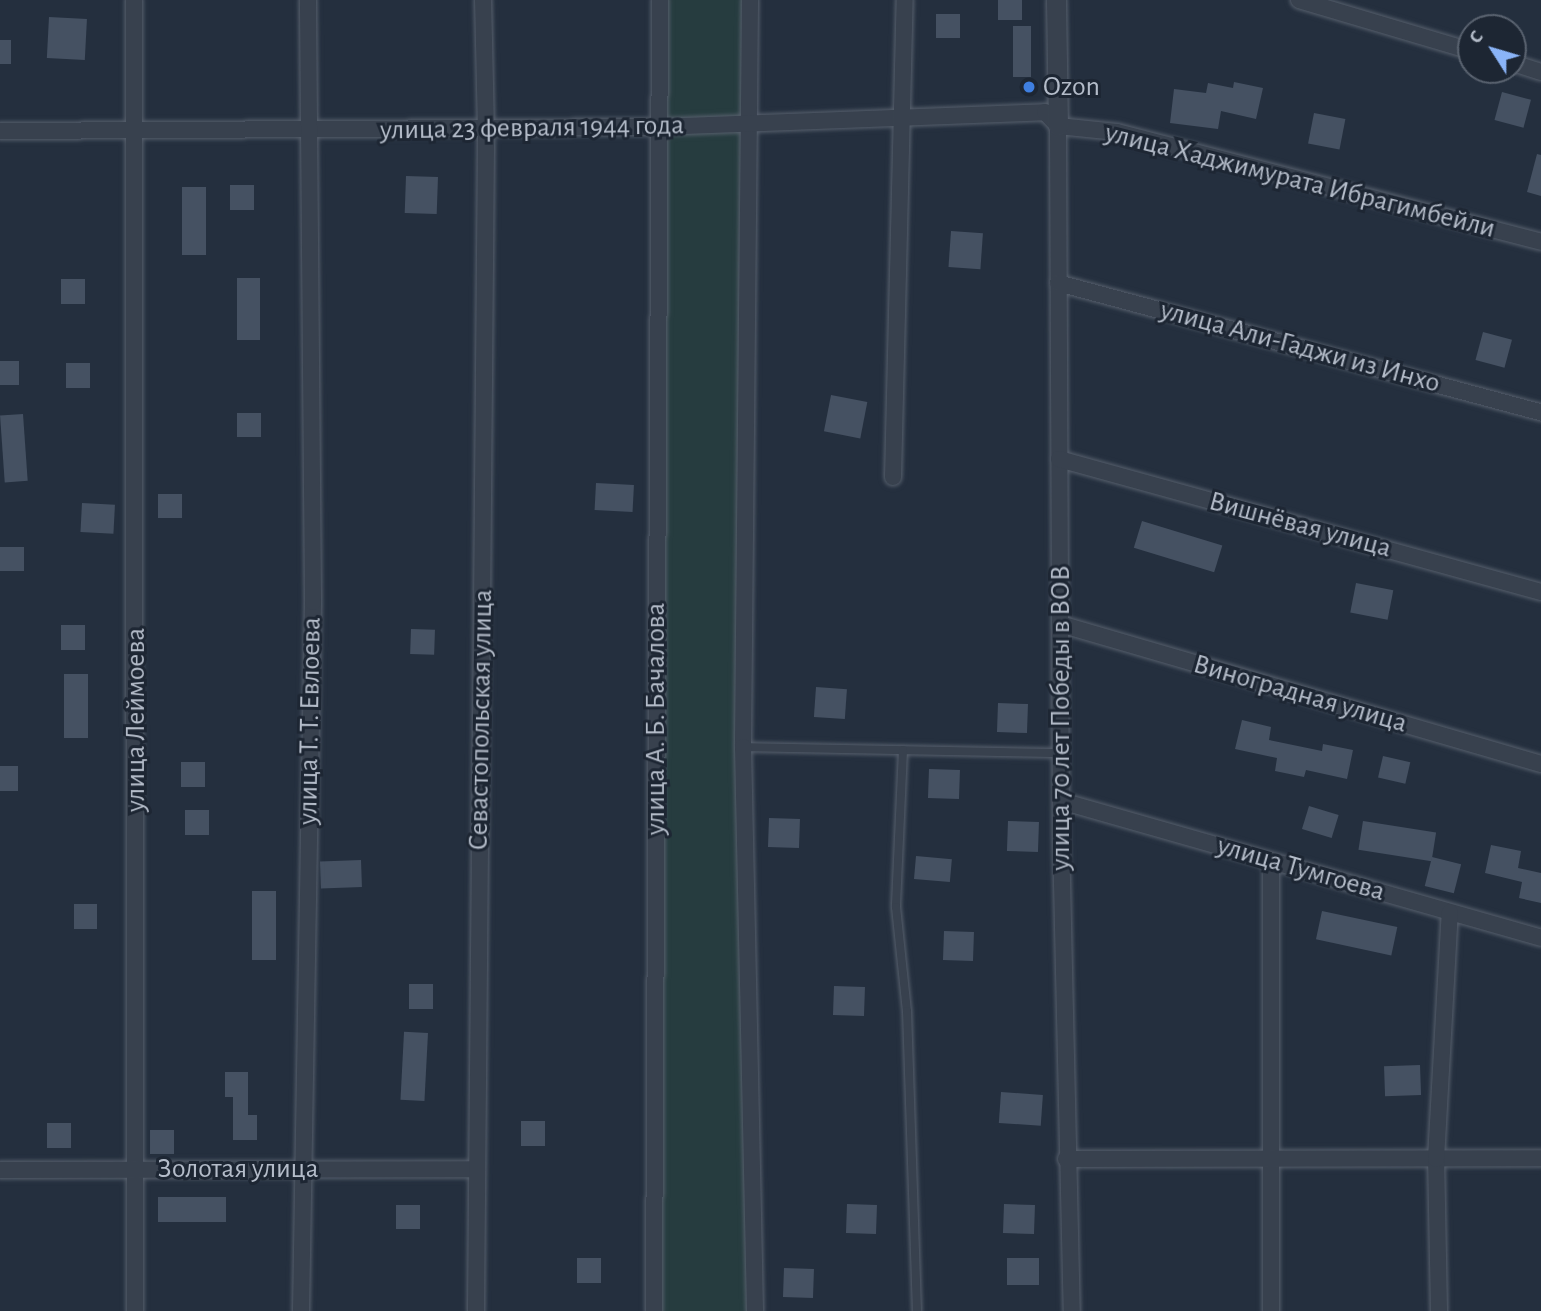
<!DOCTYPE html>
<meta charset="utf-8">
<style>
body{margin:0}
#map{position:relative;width:1541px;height:1311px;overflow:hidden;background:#242f3e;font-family:"Alegreya Sans",sans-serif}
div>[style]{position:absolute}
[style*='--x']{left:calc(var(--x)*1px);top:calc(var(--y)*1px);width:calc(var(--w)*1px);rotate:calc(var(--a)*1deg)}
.green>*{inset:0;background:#263c3f;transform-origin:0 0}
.building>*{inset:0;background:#455162;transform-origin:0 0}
.roads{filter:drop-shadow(0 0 2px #565f6c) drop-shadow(0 0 2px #565f6c)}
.service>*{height:8px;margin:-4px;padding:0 4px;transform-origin:4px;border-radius:4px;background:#38414e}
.minor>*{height:16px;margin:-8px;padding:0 8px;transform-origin:8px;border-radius:8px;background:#38414e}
.tertiary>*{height:19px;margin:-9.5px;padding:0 9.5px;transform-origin:9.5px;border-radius:9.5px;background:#38414e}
.dots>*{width:19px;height:19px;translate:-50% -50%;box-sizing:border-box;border:4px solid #1d2633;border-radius:50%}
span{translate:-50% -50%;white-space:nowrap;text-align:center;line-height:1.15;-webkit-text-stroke:6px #1d2633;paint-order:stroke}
.poi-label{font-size:28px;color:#b4bcc9}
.left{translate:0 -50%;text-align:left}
.street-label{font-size:28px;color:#b4bcc9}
.north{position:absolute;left:1457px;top:14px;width:70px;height:70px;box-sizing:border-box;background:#1d2633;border:2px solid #59626f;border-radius:50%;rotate:307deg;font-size:19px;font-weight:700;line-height:28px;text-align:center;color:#b4bcc9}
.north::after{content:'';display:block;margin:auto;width:24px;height:32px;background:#8ab4f8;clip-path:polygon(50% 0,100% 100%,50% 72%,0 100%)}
</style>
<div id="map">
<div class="green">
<div style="left:660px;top:0;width:90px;height:1311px"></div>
</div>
<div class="building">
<div style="left:998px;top:0;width:24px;height:20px"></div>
<div style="left:936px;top:14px;width:24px;height:24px"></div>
<div style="left:49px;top:17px;width:38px;height:41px;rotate:3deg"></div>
<div style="left:1013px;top:26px;width:18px;height:51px"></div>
<div style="left:0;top:40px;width:11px;height:24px"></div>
<div style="clip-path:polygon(1234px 82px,1263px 88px,1256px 119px,1221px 111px,1218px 129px,1170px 123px,1174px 89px,1206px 93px,1208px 83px,1233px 88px)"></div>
<div style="left:1502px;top:92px;width:30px;height:29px;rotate:15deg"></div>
<div style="left:1314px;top:113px;width:32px;height:31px;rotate:11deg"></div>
<div style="clip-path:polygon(1537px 154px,1541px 155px,1541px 196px,1527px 192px)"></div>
<div style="left:406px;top:176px;width:32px;height:37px;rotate:2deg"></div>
<div style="left:254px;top:185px;width:25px;height:24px;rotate:90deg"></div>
<div style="left:182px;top:187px;width:24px;height:68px"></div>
<div style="left:951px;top:231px;width:32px;height:36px;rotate:4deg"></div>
<div style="left:237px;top:278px;width:23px;height:62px"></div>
<div style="left:61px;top:279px;width:24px;height:25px"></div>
<div style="left:1483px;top:332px;width:30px;height:29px;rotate:15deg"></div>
<div style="left:0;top:361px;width:19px;height:24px"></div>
<div style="left:66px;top:363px;width:24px;height:25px"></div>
<div style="left:831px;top:395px;width:37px;height:37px;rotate:11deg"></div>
<div style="left:237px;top:413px;width:24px;height:24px"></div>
<div style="left:23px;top:414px;width:67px;height:23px;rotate:86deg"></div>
<div style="left:596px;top:483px;width:38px;height:27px;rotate:3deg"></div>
<div style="left:158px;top:494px;width:24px;height:24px"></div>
<div style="left:82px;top:503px;width:33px;height:29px;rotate:3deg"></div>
<div style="left:1142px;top:521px;width:84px;height:28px;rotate:17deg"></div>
<div style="left:0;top:547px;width:24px;height:24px"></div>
<div style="left:1356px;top:583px;width:38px;height:30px;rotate:11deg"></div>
<div style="left:61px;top:625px;width:24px;height:25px"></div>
<div style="left:411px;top:629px;width:24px;height:25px;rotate:2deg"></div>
<div style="left:64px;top:674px;width:24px;height:64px"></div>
<div style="left:816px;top:687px;width:31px;height:30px;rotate:4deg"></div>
<div style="left:998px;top:703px;width:30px;height:29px;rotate:2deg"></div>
<div style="clip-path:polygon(1242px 720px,1271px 727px,1269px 740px,1322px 751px,1323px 744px,1353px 750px,1347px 779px,1306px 770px,1304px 777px,1275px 771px,1277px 758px,1235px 749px)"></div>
<div style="left:1383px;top:756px;width:28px;height:22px;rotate:13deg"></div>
<div style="left:181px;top:762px;width:24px;height:25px"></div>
<div style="left:0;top:766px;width:18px;height:25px"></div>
<div style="left:929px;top:769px;width:31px;height:29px;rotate:2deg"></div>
<div style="left:1309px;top:806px;width:31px;height:24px;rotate:17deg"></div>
<div style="left:185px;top:810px;width:24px;height:25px"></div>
<div style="left:769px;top:818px;width:31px;height:29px;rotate:2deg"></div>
<div style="left:1008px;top:821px;width:31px;height:30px;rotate:2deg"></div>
<div style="left:1363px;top:821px;width:74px;height:29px;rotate:9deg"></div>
<div style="clip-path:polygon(1491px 845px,1521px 851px,1518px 868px,1541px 873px,1541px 903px,1519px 898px,1522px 882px,1485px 873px)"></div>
<div style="left:916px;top:856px;width:36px;height:23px;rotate:5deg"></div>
<div style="left:1432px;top:857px;width:30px;height:30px;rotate:14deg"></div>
<div style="left:361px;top:860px;width:27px;height:41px;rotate:88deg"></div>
<div style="left:252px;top:891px;width:24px;height:69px"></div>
<div style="left:74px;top:904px;width:23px;height:25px"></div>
<div style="left:1322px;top:911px;width:77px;height:29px;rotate:12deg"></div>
<div style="left:944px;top:931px;width:30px;height:29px;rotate:2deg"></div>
<div style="left:409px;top:984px;width:24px;height:25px"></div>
<div style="left:834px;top:986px;width:31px;height:29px;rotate:2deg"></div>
<div style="left:428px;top:1033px;width:68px;height:24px;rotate:93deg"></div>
<div style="left:1420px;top:1065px;width:30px;height:36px;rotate:88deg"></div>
<div style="clip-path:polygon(225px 1072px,248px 1072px,248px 1115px,257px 1115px,257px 1140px,233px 1140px,233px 1097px,225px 1097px)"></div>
<div style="left:1001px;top:1092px;width:42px;height:31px;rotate:4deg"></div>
<div style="left:545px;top:1121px;width:25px;height:24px;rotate:90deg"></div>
<div style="left:47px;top:1123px;width:24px;height:25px"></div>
<div style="left:150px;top:1130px;width:24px;height:24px"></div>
<div style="left:158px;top:1197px;width:68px;height:25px"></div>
<div style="left:847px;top:1204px;width:30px;height:29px;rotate:2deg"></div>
<div style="left:1004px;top:1204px;width:31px;height:29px;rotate:2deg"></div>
<div style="left:396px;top:1205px;width:24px;height:24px"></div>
<div style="left:577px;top:1258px;width:24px;height:25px"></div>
<div style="left:1007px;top:1258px;width:32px;height:27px"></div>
<div style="left:784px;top:1268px;width:30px;height:29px;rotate:2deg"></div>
</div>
<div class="roads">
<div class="service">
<div style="--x:743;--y:747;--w:317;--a:1.1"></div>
<div style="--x:903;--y:750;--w:157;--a:92.6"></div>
<div style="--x:896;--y:907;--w:105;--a:84"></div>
<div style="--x:907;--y:1011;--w:300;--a:88.1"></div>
</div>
<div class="minor">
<div style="--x:134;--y:0;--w:1311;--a:89.96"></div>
<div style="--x:750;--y:0;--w:747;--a:90.54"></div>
<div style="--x:743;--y:747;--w:564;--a:88.78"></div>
<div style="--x:1299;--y:0;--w:179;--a:16.5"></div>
<div style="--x:1513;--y:63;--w:29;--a:18"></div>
<div style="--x:1058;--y:126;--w:712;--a:89.76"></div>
<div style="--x:1061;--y:838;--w:473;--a:88.7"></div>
<div style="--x:1058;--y:126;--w:59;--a:5.8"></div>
<div style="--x:1117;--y:132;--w:438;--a:14.5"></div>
<div style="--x:0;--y:131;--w:658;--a:-0.35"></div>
<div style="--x:658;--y:127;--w:387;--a:-2.2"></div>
<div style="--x:1045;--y:112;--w:19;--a:47"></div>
<div style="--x:1058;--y:283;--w:500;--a:15"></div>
<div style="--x:1059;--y:459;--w:500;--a:15.43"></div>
<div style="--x:893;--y:477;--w:477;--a:-88.6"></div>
<div style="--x:1060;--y:624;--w:501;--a:16.23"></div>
<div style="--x:1061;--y:801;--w:499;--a:15.9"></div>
<div style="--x:1271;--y:861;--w:450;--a:90"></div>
<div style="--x:1066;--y:1159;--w:475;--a:-0.1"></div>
<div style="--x:0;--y:1170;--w:477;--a:-0.1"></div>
<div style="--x:301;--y:1311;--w:709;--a:-89.03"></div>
<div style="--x:313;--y:602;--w:602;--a:-90.48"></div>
<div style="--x:476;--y:1311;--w:1181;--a:-89.51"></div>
<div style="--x:486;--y:130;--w:130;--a:-91.3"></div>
<div style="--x:654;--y:1311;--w:1311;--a:-89.74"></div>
<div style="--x:1439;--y:1311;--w:152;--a:-91.1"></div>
<div style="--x:1436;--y:1159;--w:247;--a:-86.8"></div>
</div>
<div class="tertiary">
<div style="--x:1056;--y:0;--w:126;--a:89.1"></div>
</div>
</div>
<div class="dots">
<div style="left:1029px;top:87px;background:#3f7fe0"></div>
</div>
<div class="poi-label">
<span class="left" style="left:1043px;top:87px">Ozon</span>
</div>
<div class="street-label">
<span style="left:532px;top:128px;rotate:-1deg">улица 23 февраля 1944 года</span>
<span style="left:1300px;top:181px;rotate:14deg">улица Хаджимурата Ибрагимбейли</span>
<span style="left:1300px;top:347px;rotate:15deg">улица Али-Гаджи из Инхо</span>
<span style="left:1300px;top:525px;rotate:15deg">Вишнёвая улица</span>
<span style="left:1300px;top:694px;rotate:16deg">Виноградная улица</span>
<span style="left:1061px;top:718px;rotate:-90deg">улица 70 лет Победы в ВОВ</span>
<span style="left:656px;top:719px;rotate:-90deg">улица А. Б. Бачалова</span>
<span style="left:136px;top:720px;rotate:-90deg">улица Леймоева</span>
<span style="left:481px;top:720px;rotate:-89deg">Севастопольская улица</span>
<span style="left:310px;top:721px;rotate:-89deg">улица Т. Т. Евлоева</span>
<span style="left:1301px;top:869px;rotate:16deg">улица Тумгоева</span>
<span style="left:238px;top:1169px">Золотая улица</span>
</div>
<div class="north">С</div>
</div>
